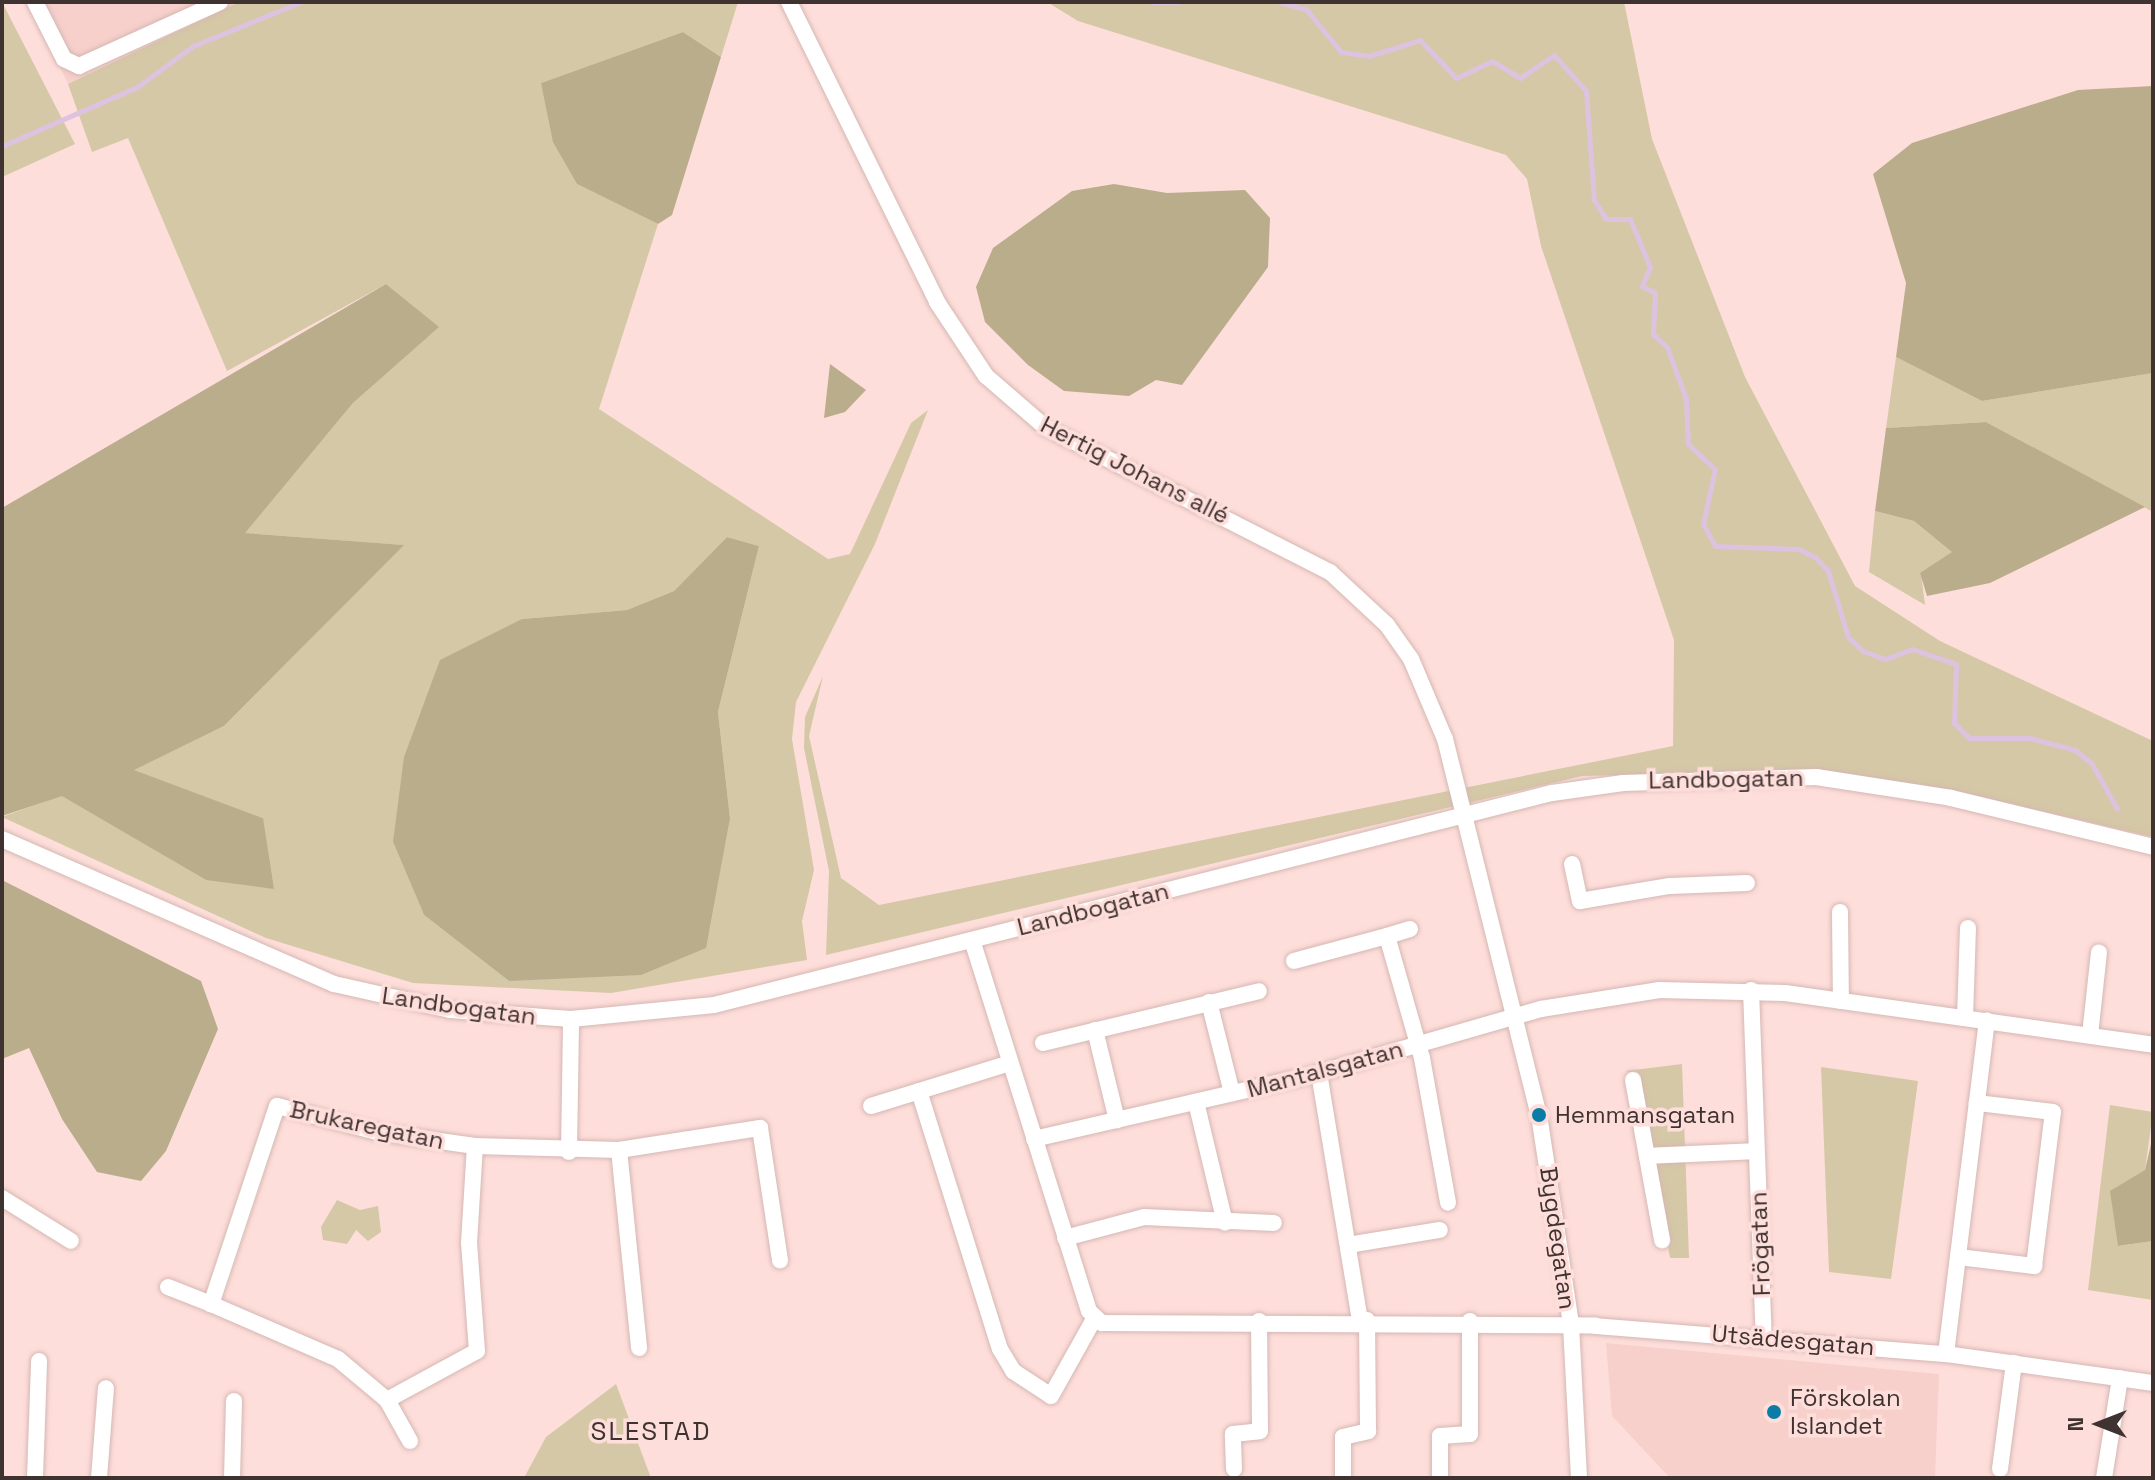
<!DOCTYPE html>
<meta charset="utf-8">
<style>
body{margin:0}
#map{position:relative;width:2155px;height:1480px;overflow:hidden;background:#fededa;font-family:"Space Grotesk",sans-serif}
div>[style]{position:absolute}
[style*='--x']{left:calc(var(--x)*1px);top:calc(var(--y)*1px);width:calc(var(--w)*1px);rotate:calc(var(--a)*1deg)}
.built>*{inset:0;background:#f7d0cb}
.green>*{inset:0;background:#d5c8a6}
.forest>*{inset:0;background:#baad8b}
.stream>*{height:5px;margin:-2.5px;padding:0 2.5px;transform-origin:2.5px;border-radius:2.5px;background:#ddc3df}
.roads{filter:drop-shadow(0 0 2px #d5b7b3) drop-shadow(0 0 2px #d5b7b3)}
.minor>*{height:16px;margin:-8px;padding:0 8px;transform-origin:8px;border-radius:8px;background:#fff}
.dots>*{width:22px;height:22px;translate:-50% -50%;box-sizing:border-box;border:4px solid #fededa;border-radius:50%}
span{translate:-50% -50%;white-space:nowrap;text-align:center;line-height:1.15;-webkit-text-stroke:7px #fededa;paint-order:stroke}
.street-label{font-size:24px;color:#3f3332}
.poi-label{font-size:24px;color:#3f3332}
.left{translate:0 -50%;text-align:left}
.neighbourhood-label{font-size:26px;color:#3f3332;letter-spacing:2px}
.frame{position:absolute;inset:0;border:4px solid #3f3332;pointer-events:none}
.north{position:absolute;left:2059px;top:1384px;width:80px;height:80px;-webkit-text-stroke:6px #fededa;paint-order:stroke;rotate:270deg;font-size:22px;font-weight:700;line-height:32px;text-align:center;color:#3f3332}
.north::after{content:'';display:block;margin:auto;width:28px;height:36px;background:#3f3332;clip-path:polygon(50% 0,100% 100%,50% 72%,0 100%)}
</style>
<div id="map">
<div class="built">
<div style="clip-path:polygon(29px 2px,239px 2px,68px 84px)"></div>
<div style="clip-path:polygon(1606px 1343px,1939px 1374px,1935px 1478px,1670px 1478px,1612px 1416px)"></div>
</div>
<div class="green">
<div style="clip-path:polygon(2px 2px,75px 144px,2px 177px)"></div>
<div style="clip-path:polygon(evenodd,239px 2px,738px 2px,721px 57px,683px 32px,541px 83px,577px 184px,658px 224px,599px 409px,828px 559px,850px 554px,911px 423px,928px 410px,875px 544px,796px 702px,792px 739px,814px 870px,802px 921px,807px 960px,611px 993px,413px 983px,266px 938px,2px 817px,62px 795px,206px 880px,263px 818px,133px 770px,224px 726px,403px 545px,244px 533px,353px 403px,438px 327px,386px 284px,227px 371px,128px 138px,92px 152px,68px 84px,239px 2px,727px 537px,759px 546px,718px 712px,730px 818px,509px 981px,424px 915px,393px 842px,522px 619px,627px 610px,674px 591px,727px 537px)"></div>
<div style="clip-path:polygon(1047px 2px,1624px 2px,1652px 139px,1745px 377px,1855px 586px,1940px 641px,2153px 741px,2153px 837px,1977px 796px,1803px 771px,1582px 776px,826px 955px,829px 871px,804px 748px,805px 717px,823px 676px,809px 736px,841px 878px,879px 905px,1673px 746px,1674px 640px,1541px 246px,1527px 179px,1506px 155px,1078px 21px)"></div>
<div style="clip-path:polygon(1896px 357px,1982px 401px,2153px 373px,2153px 512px,1986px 422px,1886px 428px)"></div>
<div style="clip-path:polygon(1875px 511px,1914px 521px,1953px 552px,1921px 573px,1925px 605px,1869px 572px)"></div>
<div style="clip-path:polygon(1682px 1064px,1689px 1258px,1670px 1258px,1638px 1075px,1626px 1071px)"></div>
<div style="clip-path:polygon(1821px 1067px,1918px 1081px,1891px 1279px,1829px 1272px)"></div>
<div style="clip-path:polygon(2110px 1105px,2153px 1112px,2145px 1170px,2119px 1246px,2153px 1241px,2153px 1300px,2088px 1290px)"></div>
<div style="clip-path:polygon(337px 1200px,360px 1210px,378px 1206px,381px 1232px,368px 1241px,356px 1230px,347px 1244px,323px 1240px,321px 1227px)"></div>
<div style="clip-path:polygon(616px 1384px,651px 1478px,524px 1478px,546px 1437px)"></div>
</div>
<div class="forest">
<div style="clip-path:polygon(683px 32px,721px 57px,672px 215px,658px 224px,577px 184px,553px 142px,541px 83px)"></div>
<div style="clip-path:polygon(2153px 86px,2153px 373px,1982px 401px,1896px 357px,1906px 283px,1873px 174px,1912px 143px,2078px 90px)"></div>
<div style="clip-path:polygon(1114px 184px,1167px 193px,1245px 190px,1270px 218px,1268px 267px,1182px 385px,1156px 380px,1129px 396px,1064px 391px,1028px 365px,985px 322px,976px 287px,993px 248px,1072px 191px)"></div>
<div style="clip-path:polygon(386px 284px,439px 327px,353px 403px,245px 533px,404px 545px,224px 726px,134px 770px,263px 818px,274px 889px,206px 880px,62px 796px,2px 816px,2px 508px)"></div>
<div style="clip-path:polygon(830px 364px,866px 390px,845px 412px,824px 418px)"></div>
<div style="clip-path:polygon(1986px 422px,2145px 507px,1990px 583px,1927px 596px,1920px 573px,1952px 552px,1914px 521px,1875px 511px,1886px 428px)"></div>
<div style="clip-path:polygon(727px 537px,759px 546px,718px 712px,730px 818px,706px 948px,641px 975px,509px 981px,424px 915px,393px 842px,404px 757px,440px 660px,522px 619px,627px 610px,674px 591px)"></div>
<div style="clip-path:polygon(2px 880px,201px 981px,218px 1029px,166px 1151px,141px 1181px,97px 1172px,62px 1119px,29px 1048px,2px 1059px)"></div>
<div style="clip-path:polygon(2153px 1135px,2153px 1241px,2118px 1246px,2110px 1191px,2145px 1170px)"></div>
</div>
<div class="stream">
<div style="--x:1151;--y:2;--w:27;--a:0"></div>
<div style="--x:1279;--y:2;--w:28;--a:15"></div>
<div style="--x:1306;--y:9;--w:55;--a:50.9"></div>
<div style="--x:1341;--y:52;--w:28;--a:8"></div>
<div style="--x:1369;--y:56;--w:53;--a:-17.4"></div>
<div style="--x:1420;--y:40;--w:52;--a:46.5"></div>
<div style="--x:1456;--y:78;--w:40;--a:-25"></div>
<div style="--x:1492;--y:61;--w:33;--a:31"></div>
<div style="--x:1520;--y:78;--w:41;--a:-34.1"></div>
<div style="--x:1554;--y:55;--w:48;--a:48.4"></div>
<div style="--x:1586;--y:91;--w:109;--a:85.8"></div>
<div style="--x:1594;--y:200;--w:22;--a:58"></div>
<div style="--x:1606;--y:219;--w:24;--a:0"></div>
<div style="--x:1630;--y:219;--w:52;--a:67.4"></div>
<div style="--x:1650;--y:267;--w:21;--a:113"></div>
<div style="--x:1642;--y:286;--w:15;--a:28"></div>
<div style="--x:1655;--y:293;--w:41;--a:92.8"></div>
<div style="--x:1653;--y:334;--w:19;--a:43"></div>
<div style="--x:1667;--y:347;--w:55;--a:69.9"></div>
<div style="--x:1686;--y:399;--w:45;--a:87.5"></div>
<div style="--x:1688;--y:444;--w:37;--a:43"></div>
<div style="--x:1715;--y:469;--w:56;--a:102.3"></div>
<div style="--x:1703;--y:524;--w:25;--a:61"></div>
<div style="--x:1715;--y:546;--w:84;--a:2"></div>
<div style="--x:1799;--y:549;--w:18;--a:27"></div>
<div style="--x:1815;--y:557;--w:19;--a:47"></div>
<div style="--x:1828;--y:571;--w:69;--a:73.1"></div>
<div style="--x:1848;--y:637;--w:21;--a:43"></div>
<div style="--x:1863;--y:651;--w:23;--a:20"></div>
<div style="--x:1885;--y:659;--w:29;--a:-20"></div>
<div style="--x:1912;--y:649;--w:46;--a:18.8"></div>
<div style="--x:1956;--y:664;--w:59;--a:91.9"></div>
<div style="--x:1954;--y:723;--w:21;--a:45"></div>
<div style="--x:1969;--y:738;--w:61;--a:0"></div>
<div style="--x:2030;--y:738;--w:47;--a:14.9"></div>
<div style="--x:2075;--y:750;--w:22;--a:39"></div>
<div style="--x:2092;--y:764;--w:51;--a:60.9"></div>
<div style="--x:2;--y:146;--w:147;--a:-23.6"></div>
<div style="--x:137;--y:87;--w:69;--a:-36.2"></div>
<div style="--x:193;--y:46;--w:117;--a:-22.2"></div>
</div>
<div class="roads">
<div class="minor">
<div style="--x:35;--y:2;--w:64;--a:63"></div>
<div style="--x:64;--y:59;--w:17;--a:25"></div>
<div style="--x:79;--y:66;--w:155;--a:-24.4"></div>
<div style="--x:789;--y:2;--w:335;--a:63.7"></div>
<div style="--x:937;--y:302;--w:89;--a:56.5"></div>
<div style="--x:986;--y:376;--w:78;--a:40.8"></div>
<div style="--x:1045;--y:427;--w:320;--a:27"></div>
<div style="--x:1330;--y:572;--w:78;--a:42.9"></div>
<div style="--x:1387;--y:625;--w:42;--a:54.8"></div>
<div style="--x:1411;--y:659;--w:87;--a:67"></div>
<div style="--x:1445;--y:739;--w:388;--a:76"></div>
<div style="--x:1539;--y:1115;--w:212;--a:81.3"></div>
<div style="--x:1571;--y:1325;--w:153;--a:87"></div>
<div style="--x:2;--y:839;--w:362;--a:23.6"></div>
<div style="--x:334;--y:984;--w:119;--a:12.6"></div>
<div style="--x:450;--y:1010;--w:121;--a:4.3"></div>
<div style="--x:571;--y:1019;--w:144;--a:-5.6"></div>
<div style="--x:714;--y:1005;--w:864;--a:-14.2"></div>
<div style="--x:1552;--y:793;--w:72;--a:-8"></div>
<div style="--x:1623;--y:783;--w:193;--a:-1.8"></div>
<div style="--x:1816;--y:777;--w:137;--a:8.8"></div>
<div style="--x:1951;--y:798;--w:208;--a:13.6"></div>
<div style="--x:1572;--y:864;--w:38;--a:78"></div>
<div style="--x:1580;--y:901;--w:91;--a:-9.5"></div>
<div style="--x:1670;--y:886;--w:77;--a:-2.2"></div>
<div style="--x:1840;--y:912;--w:89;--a:89.4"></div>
<div style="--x:1410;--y:929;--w:24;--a:163"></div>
<div style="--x:1387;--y:936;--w:127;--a:74"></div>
<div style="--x:1422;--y:1058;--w:147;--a:79.8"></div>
<div style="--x:972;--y:940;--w:389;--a:72.5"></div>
<div style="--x:1089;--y:1311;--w:18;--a:43"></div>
<div style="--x:1102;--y:1323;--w:493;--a:0.3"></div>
<div style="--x:1595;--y:1326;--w:352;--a:4.6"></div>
<div style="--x:1946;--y:1354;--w:209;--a:8"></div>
<div style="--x:1294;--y:961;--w:96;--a:-15"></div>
<div style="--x:1751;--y:990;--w:347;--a:87.9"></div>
<div style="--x:1209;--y:1002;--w:94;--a:75.8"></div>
<div style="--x:1965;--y:1018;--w:90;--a:-88.1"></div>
<div style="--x:1095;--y:1030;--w:93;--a:76.3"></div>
<div style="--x:2090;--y:1035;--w:83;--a:-83.8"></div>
<div style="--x:1043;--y:1043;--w:222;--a:-13.5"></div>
<div style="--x:1319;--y:1073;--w:250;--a:80.6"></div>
<div style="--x:1633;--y:1080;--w:163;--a:79.7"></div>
<div style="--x:919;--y:1091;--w:270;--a:72.6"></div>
<div style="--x:1000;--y:1349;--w:26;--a:59"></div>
<div style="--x:1013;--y:1371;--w:45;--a:33.3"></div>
<div style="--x:1051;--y:1396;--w:88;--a:-60.8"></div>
<div style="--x:1196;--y:1102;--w:124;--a:76.5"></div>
<div style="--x:871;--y:1106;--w:145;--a:-17.2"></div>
<div style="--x:1034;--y:1139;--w:293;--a:-13"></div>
<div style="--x:1319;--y:1073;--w:231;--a:-16.1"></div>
<div style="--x:1541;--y:1009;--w:120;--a:-9.1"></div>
<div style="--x:1659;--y:990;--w:126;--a:1.4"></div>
<div style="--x:1785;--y:993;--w:372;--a:8"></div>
<div style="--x:475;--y:1146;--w:99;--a:-171.9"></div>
<div style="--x:377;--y:1132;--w:103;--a:-165.4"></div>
<div style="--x:277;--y:1106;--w:209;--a:108.4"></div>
<div style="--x:211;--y:1304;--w:138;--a:23.4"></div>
<div style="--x:338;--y:1359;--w:64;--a:39.9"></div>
<div style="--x:387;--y:1400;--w:102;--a:-28.6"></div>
<div style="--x:477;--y:1351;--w:108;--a:-94.2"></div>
<div style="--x:469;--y:1243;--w:97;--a:-86.5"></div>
<div style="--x:475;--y:1146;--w:144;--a:1.6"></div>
<div style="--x:619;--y:1150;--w:143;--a:-8.9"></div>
<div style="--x:760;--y:1128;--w:134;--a:81.4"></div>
<div style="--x:619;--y:1150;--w:199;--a:84.2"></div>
<div style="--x:569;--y:1152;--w:133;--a:-89.1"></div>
<div style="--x:1647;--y:1156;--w:109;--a:-2.6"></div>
<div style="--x:2;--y:1198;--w:81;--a:31.9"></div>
<div style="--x:1065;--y:1238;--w:82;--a:-14.9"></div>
<div style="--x:1144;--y:1217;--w:130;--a:2.6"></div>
<div style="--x:1348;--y:1245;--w:93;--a:-9.3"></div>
<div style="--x:1958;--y:1257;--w:77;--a:6.8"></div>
<div style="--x:2034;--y:1266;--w:155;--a:-83"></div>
<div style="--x:2053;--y:1112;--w:77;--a:-173.2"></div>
<div style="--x:168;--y:1287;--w:46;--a:21.6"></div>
<div style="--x:1946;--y:1354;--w:336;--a:-83"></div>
<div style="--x:387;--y:1400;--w:47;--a:60.7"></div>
<div style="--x:1234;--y:1469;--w:35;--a:-92"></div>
<div style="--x:1233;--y:1434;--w:27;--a:-6"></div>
<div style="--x:1260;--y:1431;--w:110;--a:-90.5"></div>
<div style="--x:2000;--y:1469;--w:107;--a:-82.5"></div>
<div style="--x:1343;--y:1477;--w:40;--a:-90"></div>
<div style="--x:1343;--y:1437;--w:26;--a:-13"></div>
<div style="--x:1368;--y:1431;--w:111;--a:-90.5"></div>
<div style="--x:35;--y:1478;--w:117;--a:-88"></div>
<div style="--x:99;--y:1478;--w:90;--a:-85.6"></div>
<div style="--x:232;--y:1478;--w:77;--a:-88.5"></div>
<div style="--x:1440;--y:1478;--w:42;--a:-90"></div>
<div style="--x:1440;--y:1436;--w:30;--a:-4"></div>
<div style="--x:1470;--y:1434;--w:113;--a:-90"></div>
<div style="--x:2104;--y:1478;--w:101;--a:-80.9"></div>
</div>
</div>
<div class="dots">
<div style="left:1539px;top:1115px;background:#0a7ca5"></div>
<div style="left:1774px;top:1412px;background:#0a7ca5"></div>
</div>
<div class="street-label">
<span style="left:1135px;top:470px;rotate:27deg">Hertig Johans allé</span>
<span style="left:1726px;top:779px;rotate:-1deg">Landbogatan</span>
<span style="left:1093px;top:909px;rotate:-14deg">Landbogatan</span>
<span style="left:459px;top:1006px;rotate:8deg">Landbogatan</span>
<span style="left:1325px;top:1069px;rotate:-15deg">Mantalsgatan</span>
<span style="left:367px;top:1125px;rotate:12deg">Brukaregatan</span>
<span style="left:1558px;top:1238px;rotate:82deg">Bygdegatan</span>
<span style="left:1760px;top:1244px;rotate:-92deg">Frögatan</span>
<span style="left:1793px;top:1340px;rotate:5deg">Utsädesgatan</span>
</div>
<div class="poi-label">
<span class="left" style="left:1555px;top:1115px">Hemmansgatan</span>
<span class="left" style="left:1790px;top:1412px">Förskolan<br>Islandet</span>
</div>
<div class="neighbourhood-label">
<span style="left:651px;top:1432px">SLESTAD</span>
</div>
<div class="frame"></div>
<div class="north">N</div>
</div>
